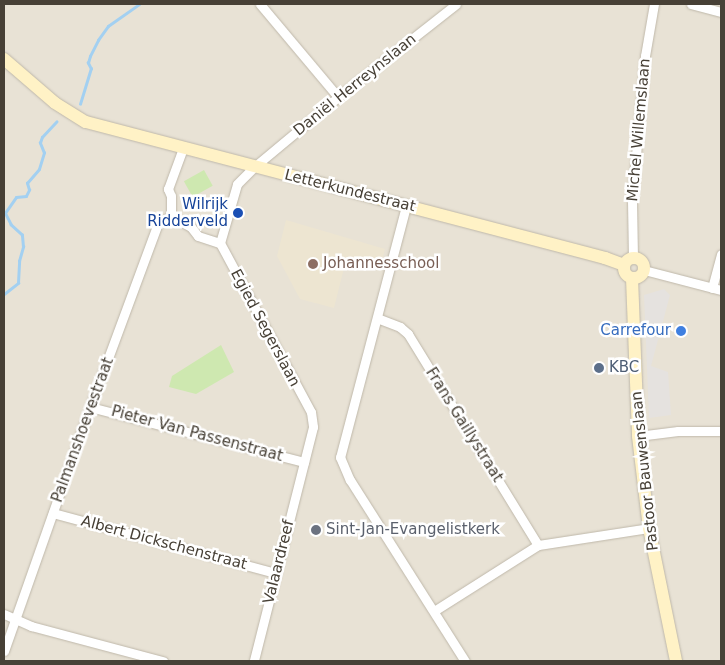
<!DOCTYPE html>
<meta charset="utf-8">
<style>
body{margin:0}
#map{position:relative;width:725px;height:665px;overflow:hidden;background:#f4f0e7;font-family:"DejaVu Sans",sans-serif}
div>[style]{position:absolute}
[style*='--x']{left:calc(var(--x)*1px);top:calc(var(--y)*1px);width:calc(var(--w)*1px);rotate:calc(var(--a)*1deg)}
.residential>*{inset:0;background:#e8e2d5;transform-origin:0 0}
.education>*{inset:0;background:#ede5d1}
.green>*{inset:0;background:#cee8b0;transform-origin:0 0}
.parking>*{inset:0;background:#e5e2df}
.stream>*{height:2.5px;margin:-1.25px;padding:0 1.25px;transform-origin:1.25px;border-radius:1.25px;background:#a3d0f1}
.roads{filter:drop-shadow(0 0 1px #bfb8aa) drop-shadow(0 0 1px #bfb8aa)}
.street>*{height:9px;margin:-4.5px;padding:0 4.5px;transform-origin:4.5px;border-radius:4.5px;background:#fff}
.secondary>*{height:12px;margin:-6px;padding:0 6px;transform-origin:6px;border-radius:6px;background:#fff2c6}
.secondary>.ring{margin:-6px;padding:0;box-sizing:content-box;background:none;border:12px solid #fff2c6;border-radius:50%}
.dots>*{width:14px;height:14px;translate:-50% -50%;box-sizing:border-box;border:2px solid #fff;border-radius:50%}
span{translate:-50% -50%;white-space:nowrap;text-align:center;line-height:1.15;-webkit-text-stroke:5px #fff;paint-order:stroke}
.street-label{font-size:15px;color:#474036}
.transit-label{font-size:15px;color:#164399}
.right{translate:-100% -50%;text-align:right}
.education-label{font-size:15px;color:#785e54}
.left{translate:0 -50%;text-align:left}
.shop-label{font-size:15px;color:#366cbe}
.service-label{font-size:15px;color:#4e5e75}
.worship-label{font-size:15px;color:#5b616d}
.frame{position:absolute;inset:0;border:5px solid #474036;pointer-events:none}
</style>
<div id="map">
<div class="residential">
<div style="left:4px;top:4px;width:717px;height:657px"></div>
</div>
<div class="education">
<div style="clip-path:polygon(286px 220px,385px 249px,380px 268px,346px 260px,334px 308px,300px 299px,277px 256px)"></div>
</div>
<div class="green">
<div style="left:204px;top:170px;width:18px;height:23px;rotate:61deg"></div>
<div style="clip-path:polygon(221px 345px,234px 372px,196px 394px,169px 387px,172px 376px)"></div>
</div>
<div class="parking">
<div style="clip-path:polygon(664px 289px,670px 295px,651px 366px,668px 372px,671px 415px,649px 418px,644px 295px)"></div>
</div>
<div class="stream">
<div style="--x:80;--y:104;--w:37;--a:-73"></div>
<div style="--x:91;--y:69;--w:7;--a:-117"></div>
<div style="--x:88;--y:63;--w:7;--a:-74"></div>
<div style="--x:90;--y:56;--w:18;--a:-63"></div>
<div style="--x:98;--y:40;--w:17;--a:-54"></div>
<div style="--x:108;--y:26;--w:38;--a:-35"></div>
<div style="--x:4;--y:294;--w:18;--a:-38"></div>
<div style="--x:18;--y:283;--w:22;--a:-87"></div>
<div style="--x:19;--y:261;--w:15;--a:-74"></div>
<div style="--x:23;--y:247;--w:12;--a:-95"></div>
<div style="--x:22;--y:235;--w:15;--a:-138"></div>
<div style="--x:11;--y:225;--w:13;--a:-117"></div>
<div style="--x:5;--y:213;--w:19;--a:-55"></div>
<div style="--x:16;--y:197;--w:10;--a:-6"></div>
<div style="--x:26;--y:196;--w:7;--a:-63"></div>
<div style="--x:29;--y:190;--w:7;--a:-106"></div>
<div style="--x:27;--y:183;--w:18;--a:-49"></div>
<div style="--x:39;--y:169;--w:17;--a:-73"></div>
<div style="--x:44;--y:153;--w:11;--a:-112"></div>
<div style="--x:40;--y:143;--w:6;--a:-72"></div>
<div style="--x:42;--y:137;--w:21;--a:-47"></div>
</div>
<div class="roads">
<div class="street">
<div style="--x:260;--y:4;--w:121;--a:50"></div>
<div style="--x:691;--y:4;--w:31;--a:15"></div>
<div style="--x:406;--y:206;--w:260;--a:104.7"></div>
<div style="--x:340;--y:457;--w:25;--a:67"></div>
<div style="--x:350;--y:480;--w:214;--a:57.6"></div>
<div style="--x:171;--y:216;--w:20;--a:-90"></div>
<div style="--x:171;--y:196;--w:8;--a:-113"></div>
<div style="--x:168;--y:189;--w:44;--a:-69.9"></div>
<div style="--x:171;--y:216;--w:23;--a:29"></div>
<div style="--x:191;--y:227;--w:11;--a:52"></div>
<div style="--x:198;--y:236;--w:23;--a:18"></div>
<div style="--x:220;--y:243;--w:192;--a:61.7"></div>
<div style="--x:311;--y:412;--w:15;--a:82"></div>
<div style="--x:313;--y:427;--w:241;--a:104.2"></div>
<div style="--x:220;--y:243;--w:61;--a:-73.9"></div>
<div style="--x:237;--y:184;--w:24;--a:-45"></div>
<div style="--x:254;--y:167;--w:109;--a:-39.8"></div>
<div style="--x:338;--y:97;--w:150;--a:-38.2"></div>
<div style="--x:633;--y:258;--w:59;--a:-91"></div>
<div style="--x:632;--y:199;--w:144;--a:-84.8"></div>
<div style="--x:645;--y:56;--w:53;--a:-80.2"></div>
<div style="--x:644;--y:270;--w:80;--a:14.6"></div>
<div style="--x:712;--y:288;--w:35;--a:-75"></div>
<div style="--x:377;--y:318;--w:25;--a:21"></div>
<div style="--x:400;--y:327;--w:11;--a:41"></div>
<div style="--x:408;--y:334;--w:248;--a:58.4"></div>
<div style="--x:90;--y:407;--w:221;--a:14.4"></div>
<div style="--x:638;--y:436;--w:40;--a:-7.1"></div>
<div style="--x:678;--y:431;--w:43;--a:0"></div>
<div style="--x:53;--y:513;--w:231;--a:15.1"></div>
<div style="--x:434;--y:611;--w:123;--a:-32.4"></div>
<div style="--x:538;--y:545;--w:112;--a:-8.7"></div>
<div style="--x:4;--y:614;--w:30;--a:24"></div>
<div style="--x:31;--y:626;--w:137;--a:14.9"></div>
<div style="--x:4;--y:651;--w:259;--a:-70.6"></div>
<div style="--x:90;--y:407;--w:196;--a:-69.7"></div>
<div style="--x:158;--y:223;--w:15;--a:-28"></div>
</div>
<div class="secondary">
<div style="--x:4;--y:59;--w:67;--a:40.8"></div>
<div style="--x:55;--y:103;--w:36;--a:32"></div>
<div style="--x:86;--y:122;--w:537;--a:14.68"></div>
<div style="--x:605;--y:258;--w:20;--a:20"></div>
<div class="ring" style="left:624px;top:258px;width:8px;height:8px"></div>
<div style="--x:632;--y:278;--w:158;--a:87.8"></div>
<div style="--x:638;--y:436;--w:93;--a:83.2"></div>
<div style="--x:649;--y:528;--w:136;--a:78.5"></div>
</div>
</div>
<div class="dots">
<div style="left:238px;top:213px;background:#1a4fb4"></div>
<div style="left:313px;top:264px;background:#8d6e63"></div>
<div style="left:681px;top:331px;background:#3f7fe0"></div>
<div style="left:599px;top:368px;background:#5c6f8a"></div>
<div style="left:316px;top:530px;background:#6b7280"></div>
</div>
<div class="street-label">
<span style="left:355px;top:85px;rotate:-39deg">Daniël Herreynslaan</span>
<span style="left:639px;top:130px;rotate:-85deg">Michel Willemslaan</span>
<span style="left:350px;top:191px;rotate:14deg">Letterkundestraat</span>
<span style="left:265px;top:328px;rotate:62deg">Egied Segerslaan</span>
<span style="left:464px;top:425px;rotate:58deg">Frans Gaillystraat</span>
<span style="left:83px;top:430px;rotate:-70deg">Palmanshoevestraat</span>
<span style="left:197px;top:434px;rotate:15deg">Pieter Van Passenstraat</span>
<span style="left:645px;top:471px;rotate:-96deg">Pastoor Bauwenslaan</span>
<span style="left:164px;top:543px;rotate:15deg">Albert Dickschenstraat</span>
<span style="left:279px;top:562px;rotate:-76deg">Valaardreef</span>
</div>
<div class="transit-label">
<span class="right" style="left:228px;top:213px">Wilrijk<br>Ridderveld</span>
</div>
<div class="education-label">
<span class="left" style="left:323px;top:264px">Johannesschool</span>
</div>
<div class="shop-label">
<span class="right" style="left:671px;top:331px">Carrefour</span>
</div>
<div class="service-label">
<span class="left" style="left:609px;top:368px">KBC</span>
</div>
<div class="worship-label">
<span class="left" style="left:326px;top:530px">Sint-Jan-Evangelistkerk</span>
</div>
<div class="frame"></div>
</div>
